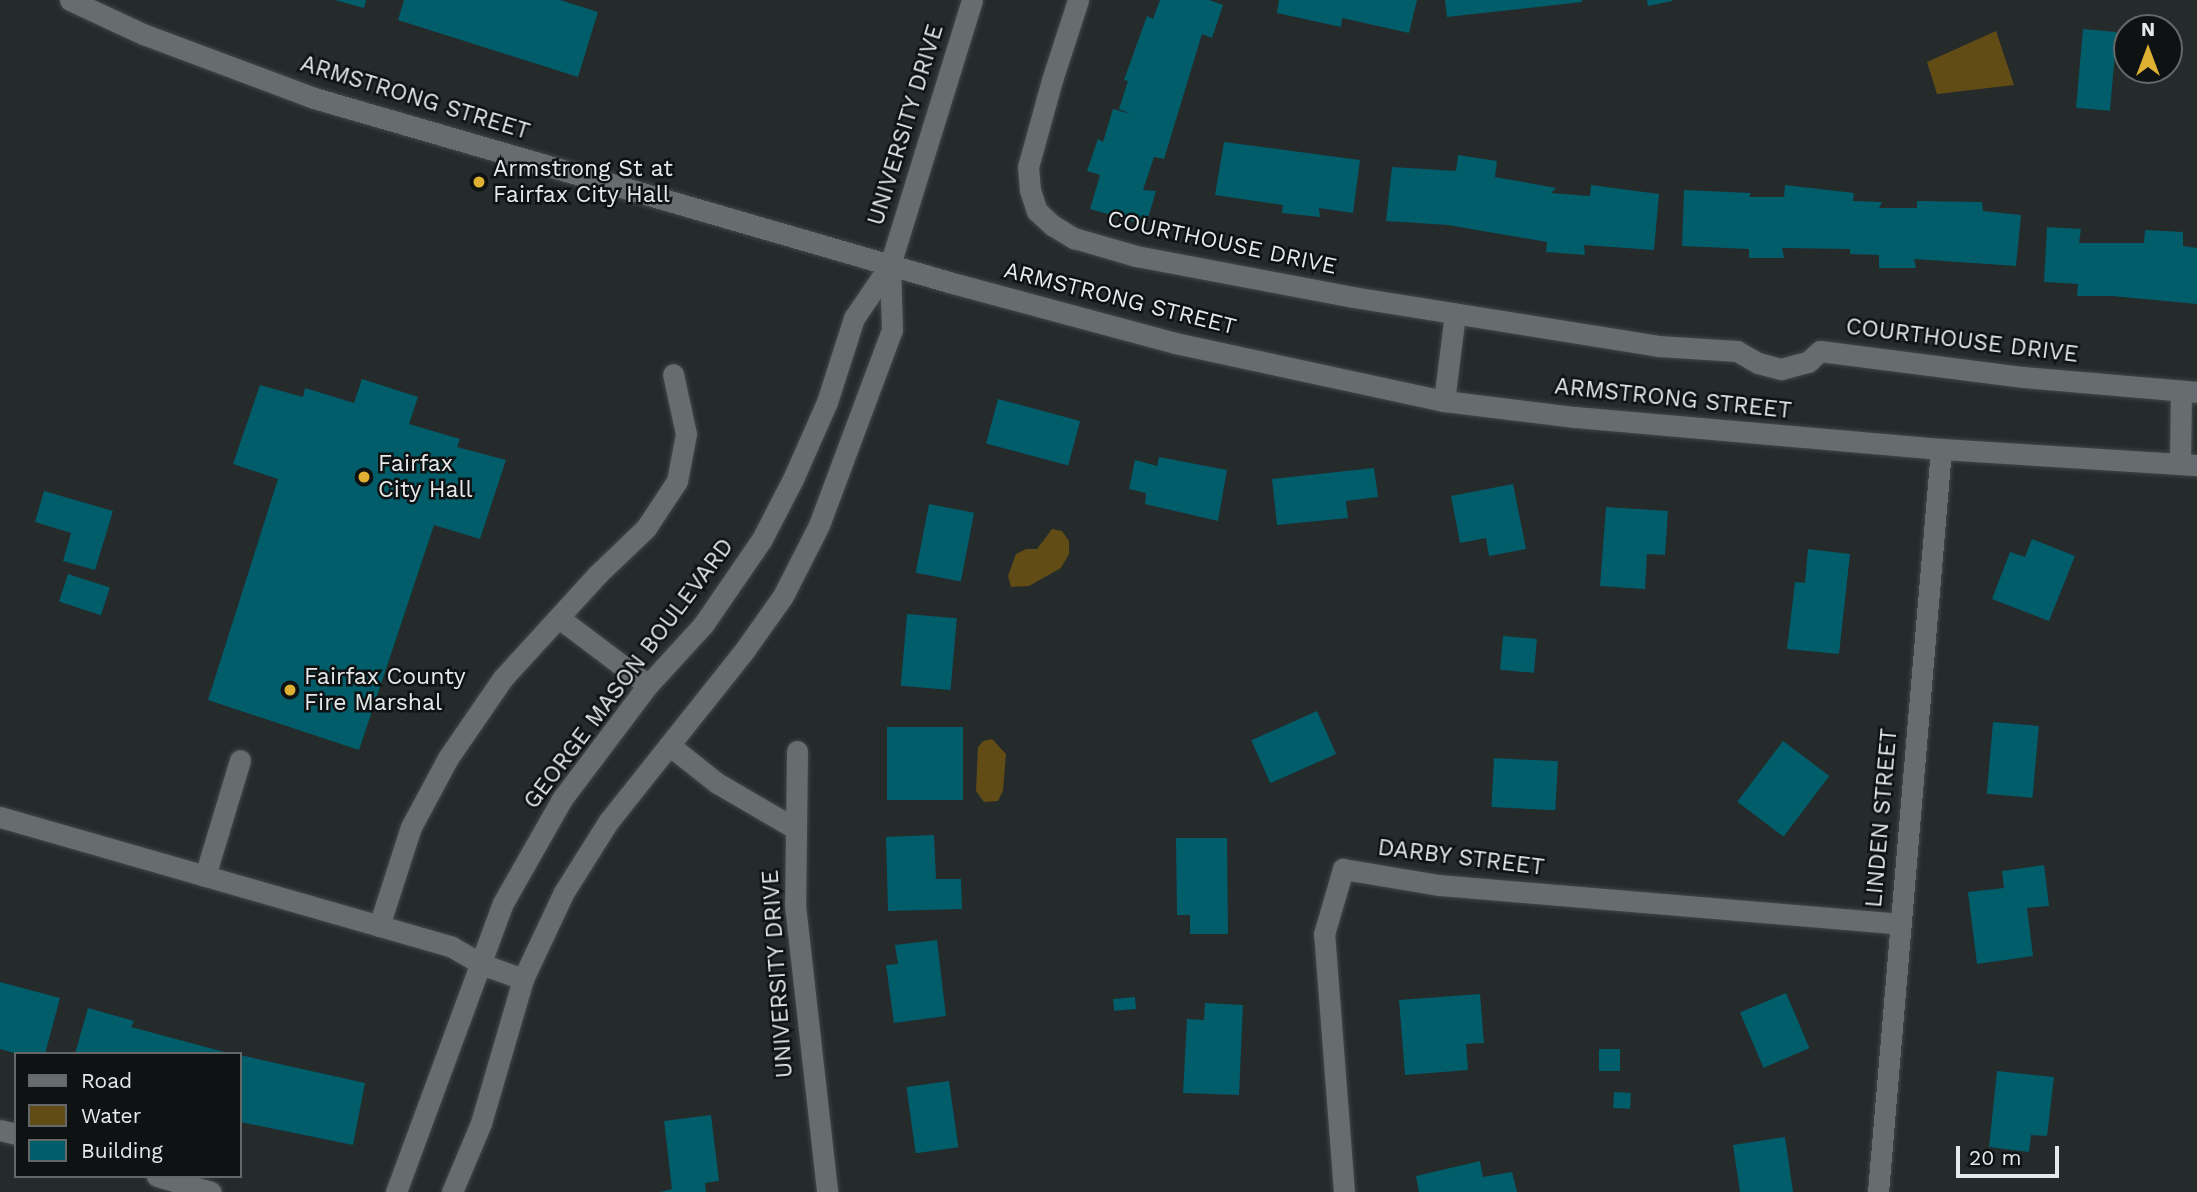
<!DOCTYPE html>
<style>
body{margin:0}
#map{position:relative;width:2197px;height:1192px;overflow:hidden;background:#252a2b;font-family:"Work Sans",sans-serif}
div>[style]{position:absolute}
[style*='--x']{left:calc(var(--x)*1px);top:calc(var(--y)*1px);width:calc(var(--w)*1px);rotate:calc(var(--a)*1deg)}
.water>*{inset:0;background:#604c14}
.building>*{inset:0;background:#025d6b;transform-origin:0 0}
.roads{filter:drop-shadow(0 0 2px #424647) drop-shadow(0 0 2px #424647)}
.minor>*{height:21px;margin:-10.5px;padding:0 10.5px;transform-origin:10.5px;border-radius:10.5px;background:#676d6f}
.dots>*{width:19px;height:19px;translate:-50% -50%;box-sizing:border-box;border:4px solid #0f1212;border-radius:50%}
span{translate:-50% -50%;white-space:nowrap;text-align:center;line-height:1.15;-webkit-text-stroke:5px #0f1212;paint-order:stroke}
.street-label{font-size:23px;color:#e6e9ea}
.poi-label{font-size:23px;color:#e6e9ea}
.left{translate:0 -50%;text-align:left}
.legend{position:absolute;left:14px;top:1052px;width:228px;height:126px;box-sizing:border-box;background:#0f1212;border:2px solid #656868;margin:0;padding:9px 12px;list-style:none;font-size:21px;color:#e6e9ea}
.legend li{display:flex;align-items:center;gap:14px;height:35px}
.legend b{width:35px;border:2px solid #656868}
.north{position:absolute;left:2113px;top:14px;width:70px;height:70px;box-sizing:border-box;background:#0f1212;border:2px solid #656868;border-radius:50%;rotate:0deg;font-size:19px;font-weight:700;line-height:28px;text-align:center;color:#e6e9ea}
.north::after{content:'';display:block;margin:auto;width:24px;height:32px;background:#deb133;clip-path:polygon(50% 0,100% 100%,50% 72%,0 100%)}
.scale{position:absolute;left:1956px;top:1146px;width:103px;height:32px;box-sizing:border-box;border:4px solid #e6e9ea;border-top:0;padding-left:9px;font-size:21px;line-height:24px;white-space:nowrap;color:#e6e9ea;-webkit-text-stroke:5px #0f1212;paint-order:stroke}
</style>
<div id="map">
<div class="water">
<div style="clip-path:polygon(1996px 31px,2014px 85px,1937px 94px,1927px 62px)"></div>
<div style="clip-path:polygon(1052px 529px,1062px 531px,1069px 541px,1069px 554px,1061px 568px,1029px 586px,1011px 587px,1008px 576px,1016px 554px,1026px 549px,1037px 549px)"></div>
<div style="clip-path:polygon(992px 739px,1006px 754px,1003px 791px,998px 801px,984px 802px,976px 791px,978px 747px,983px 741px)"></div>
</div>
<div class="building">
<div style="clip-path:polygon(335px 0,366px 0,364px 8px)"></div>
<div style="clip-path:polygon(404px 0,560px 0,598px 12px,578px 77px,398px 20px)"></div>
<div style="clip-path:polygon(1160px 0,1209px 0,1223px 5px,1212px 38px,1202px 34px,1164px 159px,1154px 157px,1143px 190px,1156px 191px,1146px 225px,1090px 209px,1100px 175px,1087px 171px,1098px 139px,1103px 142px,1113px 109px,1131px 114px,1119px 109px,1128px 81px,1124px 80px,1147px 16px,1153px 19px)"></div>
<div style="clip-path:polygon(1279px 0,1417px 0,1409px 33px,1342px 18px,1341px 27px,1277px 13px)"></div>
<div style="clip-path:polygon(1445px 0,1582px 0,1582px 2px,1447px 17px)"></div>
<div style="clip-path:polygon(1647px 0,1672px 0,1672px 1px,1648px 6px)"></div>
<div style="left:2083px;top:29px;width:34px;height:79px;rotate:5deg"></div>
<div style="clip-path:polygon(1224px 142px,1360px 160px,1353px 213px,1319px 208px,1320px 217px,1282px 213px,1283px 205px,1215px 195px)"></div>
<div style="clip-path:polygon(1458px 155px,1497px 161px,1495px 177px,1556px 188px,1551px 193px,1590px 196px,1591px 185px,1659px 194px,1654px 250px,1584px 245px,1585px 255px,1546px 252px,1547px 242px,1448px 225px,1386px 221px,1392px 167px,1456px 171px)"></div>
<div style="clip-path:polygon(1785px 185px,1854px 193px,1853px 201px,1882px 202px,1879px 208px,1917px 208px,1917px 201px,1982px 202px,1983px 211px,2021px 215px,2016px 266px,1914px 259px,1916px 268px,1879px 268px,1879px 255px,1850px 254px,1850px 249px,1782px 248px,1784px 258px,1749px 258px,1749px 249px,1682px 246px,1684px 190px,1751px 193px,1749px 197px,1784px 197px)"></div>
<div style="clip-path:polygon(2047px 227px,2081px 229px,2079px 243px,2144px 243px,2145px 230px,2183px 232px,2183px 246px,2197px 248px,2197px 304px,2112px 296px,2077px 296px,2078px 284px,2044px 282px)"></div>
<div style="clip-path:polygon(362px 379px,418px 397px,409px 424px,460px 439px,457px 447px,506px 460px,480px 539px,434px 525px,359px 750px,208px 700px,278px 479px,233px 464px,260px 385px,303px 397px,305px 388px,354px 403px)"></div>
<div style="left:998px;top:399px;width:85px;height:46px;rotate:15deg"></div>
<div style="clip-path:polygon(1159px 457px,1227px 470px,1218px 521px,1145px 504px,1146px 493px,1129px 489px,1135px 460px,1157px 466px)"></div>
<div style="clip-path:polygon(1374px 468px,1378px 497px,1346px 501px,1348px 518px,1277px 525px,1272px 479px)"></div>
<div style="clip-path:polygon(1513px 484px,1526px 549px,1489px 556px,1486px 538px,1460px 543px,1451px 496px)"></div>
<div style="clip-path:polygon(44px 491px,113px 511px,95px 570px,63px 561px,71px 533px,35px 522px)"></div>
<div style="left:929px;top:504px;width:46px;height:70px;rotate:11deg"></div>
<div style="clip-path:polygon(1606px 507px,1668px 511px,1665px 555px,1647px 554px,1645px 589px,1600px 586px)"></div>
<div style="clip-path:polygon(2032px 539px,2075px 556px,2049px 621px,1992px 599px,2010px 552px,2025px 557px)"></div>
<div style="clip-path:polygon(1808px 549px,1850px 554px,1839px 654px,1787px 649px,1795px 582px,1805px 583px)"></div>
<div style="left:68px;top:574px;width:44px;height:29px;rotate:18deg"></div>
<div style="left:907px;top:614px;width:50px;height:72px;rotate:5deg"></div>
<div style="left:1503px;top:636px;width:34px;height:34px;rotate:5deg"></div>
<div style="left:1317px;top:711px;width:47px;height:72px;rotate:66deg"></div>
<div style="left:1993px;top:722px;width:46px;height:72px;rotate:5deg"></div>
<div style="left:887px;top:727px;width:76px;height:73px"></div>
<div style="left:1783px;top:741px;width:58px;height:76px;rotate:37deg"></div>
<div style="left:1494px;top:758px;width:64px;height:49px;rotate:3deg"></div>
<div style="clip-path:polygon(934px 835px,936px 879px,961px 879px,962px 909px,888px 911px,886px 837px)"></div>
<div style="clip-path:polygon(1176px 838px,1227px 838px,1228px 934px,1190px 934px,1190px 915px,1177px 915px)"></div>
<div style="clip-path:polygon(2044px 865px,2049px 906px,2027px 908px,2033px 956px,1977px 964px,1968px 892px,2004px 888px,2002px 871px)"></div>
<div style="clip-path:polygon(937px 940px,946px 1016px,894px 1023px,886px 965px,898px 964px,895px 945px)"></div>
<div style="clip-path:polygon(0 982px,60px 998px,45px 1054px,17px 1054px,0 1049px)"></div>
<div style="left:1786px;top:993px;width:60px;height:50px;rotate:67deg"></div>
<div style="clip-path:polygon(1480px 994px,1484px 1043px,1466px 1044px,1468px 1070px,1405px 1075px,1399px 1000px)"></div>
<div style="left:1135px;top:997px;width:12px;height:22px;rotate:85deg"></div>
<div style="clip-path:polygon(1205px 1003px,1243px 1005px,1239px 1095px,1183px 1093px,1187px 1019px,1204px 1020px)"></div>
<div style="clip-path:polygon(88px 1008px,134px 1021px,131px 1027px,232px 1054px,75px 1054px)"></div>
<div style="left:1599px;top:1049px;width:21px;height:22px"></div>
<div style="clip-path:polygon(240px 1055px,365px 1083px,353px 1145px,240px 1122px)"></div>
<div style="clip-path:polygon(1997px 1071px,2054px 1077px,2047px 1136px,2031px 1135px,2029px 1152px,1989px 1147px)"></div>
<div style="left:949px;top:1081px;width:67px;height:43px;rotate:82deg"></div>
<div style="left:1614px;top:1092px;width:17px;height:16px;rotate:3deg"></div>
<div style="clip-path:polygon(711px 1115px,719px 1181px,705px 1183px,706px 1192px,660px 1192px,672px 1189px,664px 1121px)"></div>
<div style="clip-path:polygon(1785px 1137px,1793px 1192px,1740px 1192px,1733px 1145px)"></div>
<div style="clip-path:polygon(1480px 1161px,1483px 1177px,1512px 1172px,1517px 1192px,1419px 1192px,1416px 1176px)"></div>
</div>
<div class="roads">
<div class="minor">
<div style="--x:70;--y:0;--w:81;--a:25"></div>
<div style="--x:143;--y:34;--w:183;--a:20.5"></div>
<div style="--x:314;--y:98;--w:661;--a:16.16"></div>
<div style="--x:949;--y:282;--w:234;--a:15.1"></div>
<div style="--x:1175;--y:343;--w:275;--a:12.2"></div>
<div style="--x:1444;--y:401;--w:132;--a:7"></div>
<div style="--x:1575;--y:417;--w:367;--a:5"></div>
<div style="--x:1941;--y:449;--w:256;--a:3.6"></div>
<div style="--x:1078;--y:0;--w:84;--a:108"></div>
<div style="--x:1052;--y:80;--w:90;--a:105.4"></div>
<div style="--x:1028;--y:167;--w:23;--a:85"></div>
<div style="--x:1030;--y:190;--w:22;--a:72"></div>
<div style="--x:1037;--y:211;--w:21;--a:43"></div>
<div style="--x:1052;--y:225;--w:26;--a:31"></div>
<div style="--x:1074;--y:238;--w:65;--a:16.2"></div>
<div style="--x:1136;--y:256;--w:221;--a:10.7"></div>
<div style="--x:1353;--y:297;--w:309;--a:9.1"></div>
<div style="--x:1658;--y:346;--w:79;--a:3.6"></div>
<div style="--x:1737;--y:351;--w:24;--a:30"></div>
<div style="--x:1758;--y:363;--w:24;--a:15"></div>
<div style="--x:1781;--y:369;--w:28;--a:-15"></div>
<div style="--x:1808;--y:362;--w:16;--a:-43"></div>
<div style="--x:1820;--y:351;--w:205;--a:7.3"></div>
<div style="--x:2023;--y:377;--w:175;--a:4.9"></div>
<div style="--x:1444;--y:401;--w:88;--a:-82.8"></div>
<div style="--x:2180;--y:463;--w:72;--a:-89.2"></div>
<div style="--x:559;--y:618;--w:111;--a:37"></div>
<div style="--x:669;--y:745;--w:61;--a:38.4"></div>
<div style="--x:717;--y:783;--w:91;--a:30.2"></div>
<div style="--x:797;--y:751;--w:154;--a:90.7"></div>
<div style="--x:795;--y:905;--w:289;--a:83.6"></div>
<div style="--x:0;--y:817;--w:470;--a:16"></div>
<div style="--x:452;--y:947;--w:34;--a:30"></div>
<div style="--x:481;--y:964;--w:45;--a:19.7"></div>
<div style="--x:205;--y:876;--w:121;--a:-73.2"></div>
<div style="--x:379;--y:926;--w:104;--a:-72.1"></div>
<div style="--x:411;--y:827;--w:78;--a:-61.8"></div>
<div style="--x:448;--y:758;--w:97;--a:-55.5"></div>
<div style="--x:503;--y:678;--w:141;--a:-47.6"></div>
<div style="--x:598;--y:574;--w:66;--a:-43.8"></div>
<div style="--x:646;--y:528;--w:56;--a:-56.6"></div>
<div style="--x:677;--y:481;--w:48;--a:-79.2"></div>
<div style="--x:686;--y:434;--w:61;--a:-102.2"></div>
<div style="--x:0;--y:1130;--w:16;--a:14"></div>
<div style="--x:157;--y:1176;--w:56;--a:16.5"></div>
<div style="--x:396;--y:1192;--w:308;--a:-69.7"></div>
<div style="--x:503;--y:903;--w:120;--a:-60.4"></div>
<div style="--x:562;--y:799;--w:143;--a:-53"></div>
<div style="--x:648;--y:685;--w:81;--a:-47.5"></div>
<div style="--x:703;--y:625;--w:104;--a:-55.5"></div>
<div style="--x:762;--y:539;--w:68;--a:-62.7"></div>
<div style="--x:793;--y:479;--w:84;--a:-66.2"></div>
<div style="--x:827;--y:402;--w:88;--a:-72.2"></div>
<div style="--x:854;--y:318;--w:64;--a:-55.8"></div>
<div style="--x:890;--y:265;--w:277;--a:-72.8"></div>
<div style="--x:452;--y:1192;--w:75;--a:-67.2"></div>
<div style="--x:481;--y:1123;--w:150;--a:-73.7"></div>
<div style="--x:523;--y:979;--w:96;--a:-64.8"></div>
<div style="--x:564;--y:892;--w:83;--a:-57.8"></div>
<div style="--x:608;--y:822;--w:218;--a:-51.5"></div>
<div style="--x:744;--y:651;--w:67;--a:-54.7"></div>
<div style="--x:783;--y:596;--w:80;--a:-63.1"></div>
<div style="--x:819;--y:525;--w:208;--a:-69.5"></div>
<div style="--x:892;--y:330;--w:65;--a:-91.8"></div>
<div style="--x:1344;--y:1192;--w:259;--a:-94.4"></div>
<div style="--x:1324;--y:934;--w:68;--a:-73.7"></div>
<div style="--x:1343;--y:869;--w:97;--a:9.5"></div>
<div style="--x:1439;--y:885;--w:463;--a:4.8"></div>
<div style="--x:1878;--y:1192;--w:746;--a:-85.15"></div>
</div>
</div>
<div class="dots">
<div style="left:479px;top:182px;background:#deb133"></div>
<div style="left:364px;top:477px;background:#deb133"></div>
<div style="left:290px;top:690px;background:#deb133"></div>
</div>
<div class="street-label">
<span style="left:415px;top:98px;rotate:17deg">ARMSTRONG STREET</span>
<span style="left:906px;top:125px;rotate:-73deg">UNIVERSITY DRIVE</span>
<span style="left:1222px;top:243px;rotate:12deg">COURTHOUSE DRIVE</span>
<span style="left:1120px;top:299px;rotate:14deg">ARMSTRONG STREET</span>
<span style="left:1962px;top:341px;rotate:7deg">COURTHOUSE DRIVE</span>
<span style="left:1673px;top:399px;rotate:6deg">ARMSTRONG STREET</span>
<span style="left:629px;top:674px;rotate:-53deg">GEORGE MASON BOULEVARD</span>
<span style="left:1882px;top:818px;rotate:-85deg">LINDEN STREET</span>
<span style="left:1461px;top:858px;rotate:7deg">DARBY STREET</span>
<span style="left:778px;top:974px;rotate:-94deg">UNIVERSITY DRIVE</span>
</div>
<div class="poi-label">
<span class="left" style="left:493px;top:182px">Armstrong St at<br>Fairfax City Hall</span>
<span class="left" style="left:378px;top:477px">Fairfax<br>City Hall</span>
<span class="left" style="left:304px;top:690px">Fairfax County<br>Fire Marshal</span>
</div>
<ul class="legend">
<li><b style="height:9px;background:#676d6f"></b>Road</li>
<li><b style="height:19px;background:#604c14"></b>Water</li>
<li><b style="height:19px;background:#025d6b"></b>Building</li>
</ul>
<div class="north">N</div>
<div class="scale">20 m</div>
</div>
